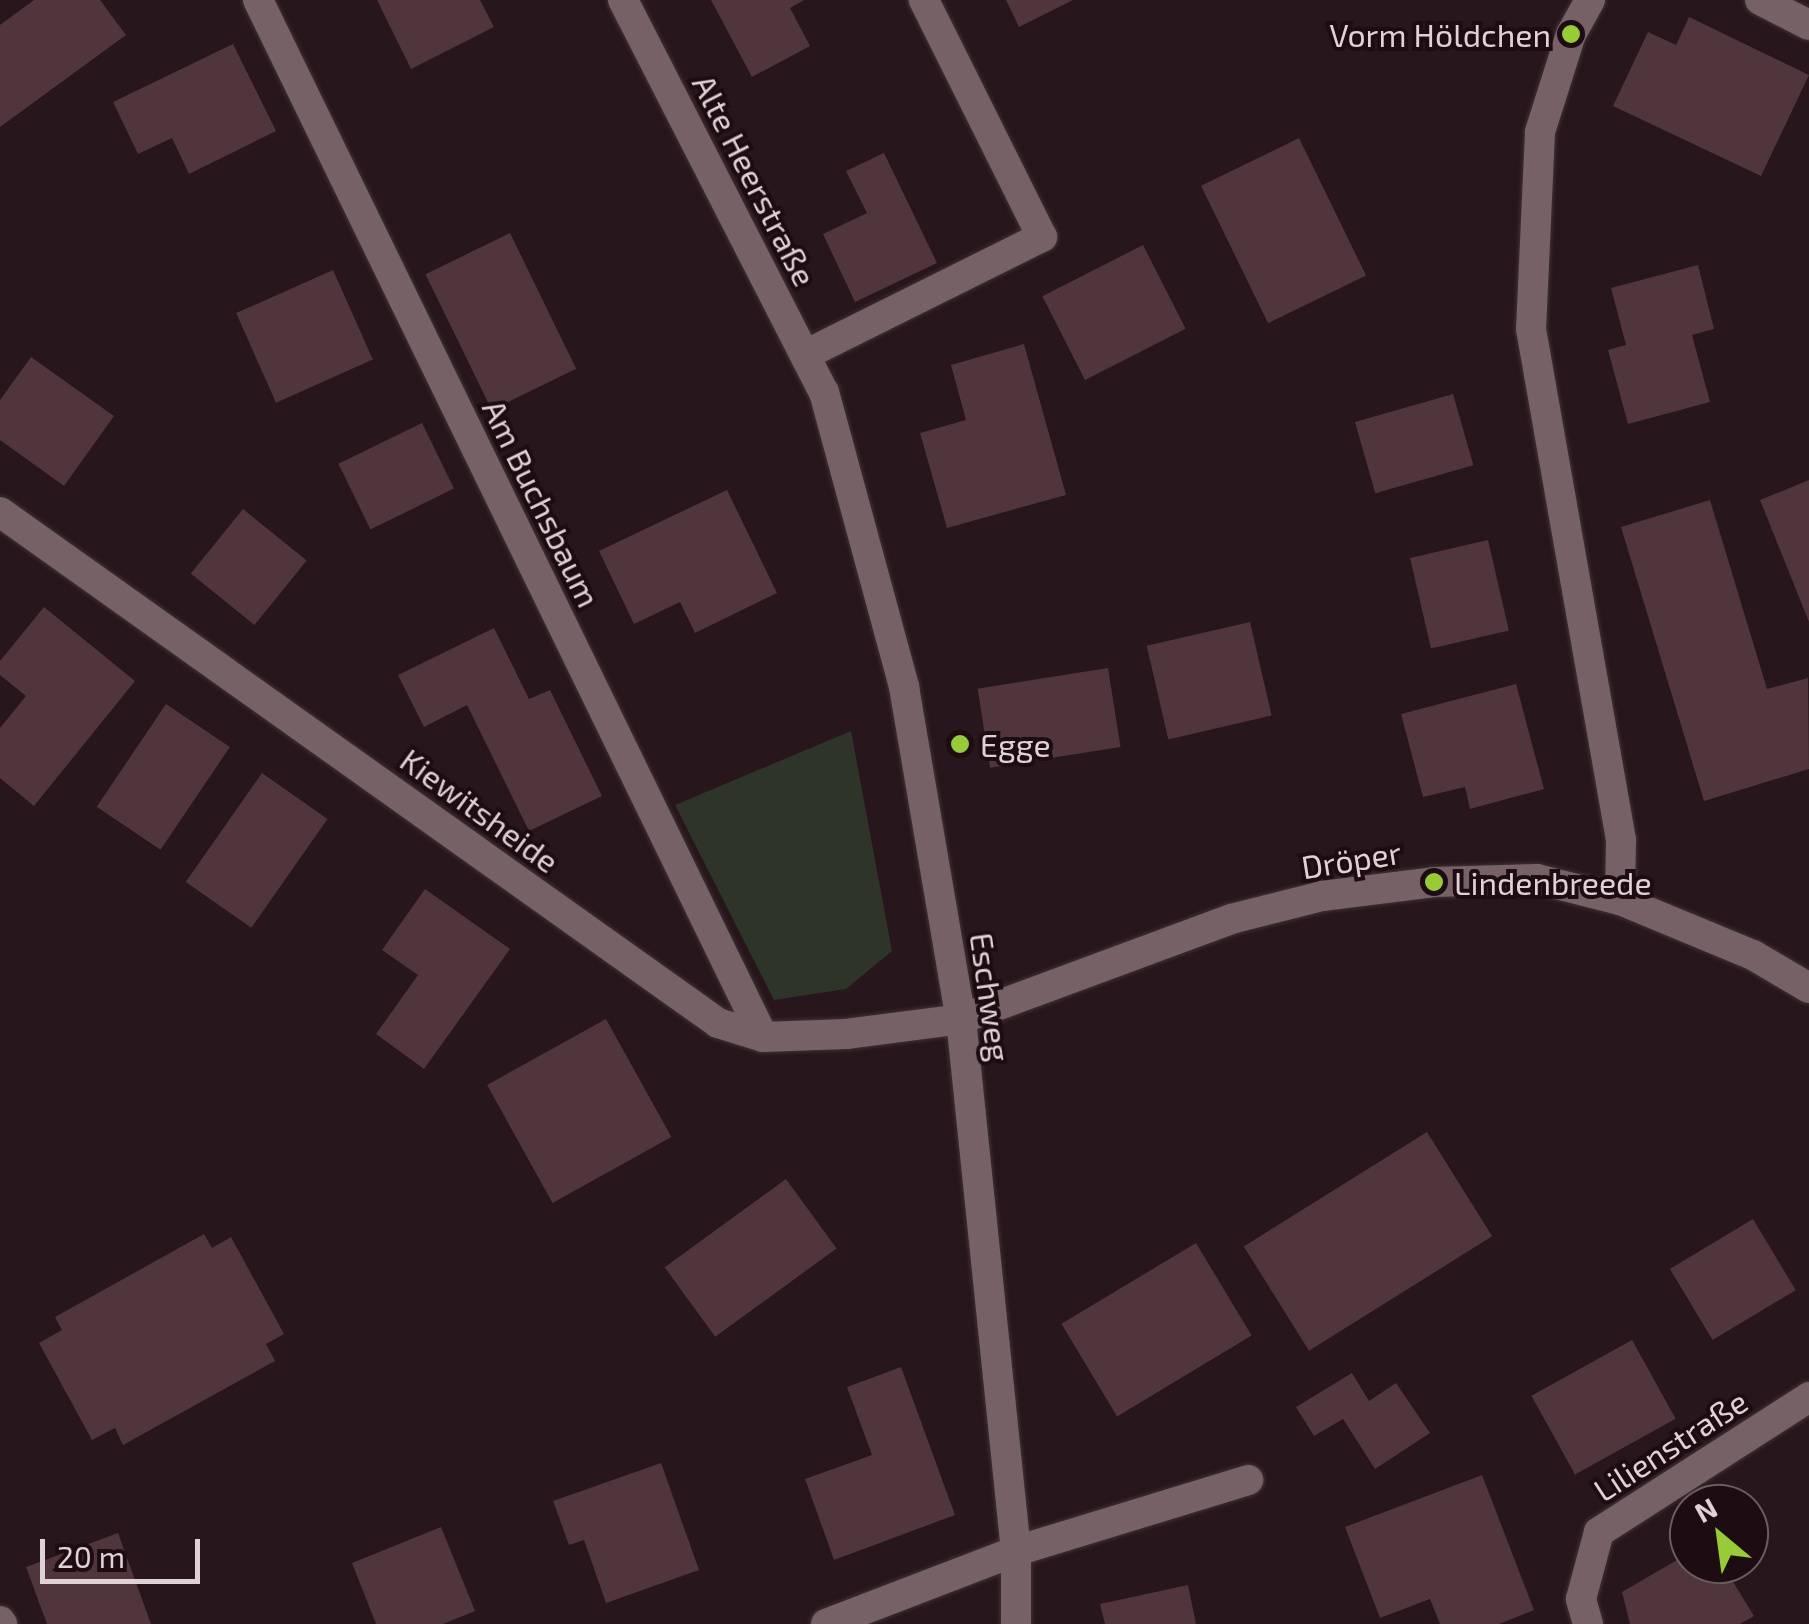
<!DOCTYPE html>
<meta charset="utf-8">
<style>
body{margin:0}
#map{position:relative;width:1809px;height:1624px;overflow:hidden;background:#27161b;font-family:"Exo 2",sans-serif}
div>[style]{position:absolute}
[style*='--x']{left:calc(var(--x)*1px);top:calc(var(--y)*1px);width:calc(var(--w)*1px);rotate:calc(var(--a)*1deg)}
.green>*{inset:0;background:#2e3427}
.building>*{inset:0;background:#50353d;transform-origin:0 0}
.roads{filter:drop-shadow(0 0 2px #3d3134) drop-shadow(0 0 2px #3d3134)}
.minor>*{height:30px;margin:-15px;padding:0 15px;transform-origin:15px;border-radius:15px;background:#766166}
.dots>*{width:28px;height:28px;translate:-50% -50%;box-sizing:border-box;border:5px solid #1d0d12;border-radius:50%}
span{translate:-50% -50%;white-space:nowrap;text-align:center;line-height:1.15;-webkit-text-stroke:8px #1d0d12;paint-order:stroke}
.poi-label{font-size:32px;color:#ded2d5}
.right{translate:-100% -50%;text-align:right}
.left{translate:0 -50%;text-align:left}
.street-label{font-size:32px;color:#ded2d5}
.north{position:absolute;left:1669px;top:1484px;width:100px;height:100px;box-sizing:border-box;background:#1d0d12;border:2px solid #6a5c60;border-radius:50%;rotate:331deg;font-size:28px;font-weight:700;line-height:40px;text-align:center;color:#ded2d5}
.north::after{content:'';display:block;margin:auto;width:35px;height:45px;background:#97cc38;clip-path:polygon(50% 0,100% 100%,50% 72%,0 100%)}
.scale{position:absolute;left:40px;top:1539px;width:160px;height:45px;box-sizing:border-box;border:5px solid #ded2d5;border-top:0;padding-left:12px;font-size:30px;line-height:35px;white-space:nowrap;color:#ded2d5;-webkit-text-stroke:8px #1d0d12;paint-order:stroke}
</style>
<div id="map">
<div class="green">
<div style="clip-path:polygon(851px 731px,892px 951px,846px 989px,774px 1000px,675px 805px)"></div>
</div>
<div class="building">
<div style="clip-path:polygon(34px 0,100px 0,126px 35px,0 127px,0 25px)"></div>
<div style="clip-path:polygon(377px 0,480px 0,494px 27px,411px 69px)"></div>
<div style="clip-path:polygon(711px 0,804px 0,790px 8px,810px 46px,752px 77px)"></div>
<div style="clip-path:polygon(1006px 0,1073px 0,1019px 27px)"></div>
<div style="clip-path:polygon(1689px 17px,1809px 75px,1761px 176px,1613px 106px,1648px 32px,1676px 45px)"></div>
<div style="clip-path:polygon(233px 44px,276px 131px,189px 174px,172px 138px,138px 154px,113px 102px)"></div>
<div style="left:1299px;top:138px;width:153px;height:109px;rotate:64deg"></div>
<div style="clip-path:polygon(884px 153px,937px 263px,855px 302px,823px 234px,867px 213px,846px 171px)"></div>
<div style="left:510px;top:233px;width:151px;height:94px;rotate:64deg"></div>
<div style="left:1143px;top:245px;width:94px;height:113px;rotate:63deg"></div>
<div style="clip-path:polygon(1698px 265px,1714px 329px,1692px 335px,1710px 402px,1628px 424px,1608px 350px,1626px 345px,1611px 288px)"></div>
<div style="left:333px;top:270px;width:98px;height:106px;rotate:66deg"></div>
<div style="clip-path:polygon(1024px 344px,1066px 495px,947px 528px,920px 433px,966px 420px,951px 365px)"></div>
<div style="clip-path:polygon(31px 357px,114px 416px,64px 486px,0 440px,0 400px)"></div>
<div style="left:1453px;top:394px;width:74px;height:102px;rotate:74deg"></div>
<div style="left:422px;top:423px;width:73px;height:93px;rotate:64deg"></div>
<div style="clip-path:polygon(1809px 480px,1809px 622px,1760px 500px)"></div>
<div style="clip-path:polygon(727px 490px,777px 593px,695px 633px,680px 602px,634px 624px,599px 551px)"></div>
<div style="clip-path:polygon(1710px 500px,1767px 689px,1808px 678px,1809px 769px,1704px 801px,1621px 527px)"></div>
<div style="left:243px;top:509px;width:82px;height:83px;rotate:39deg"></div>
<div style="left:1488px;top:540px;width:93px;height:80px;rotate:77deg"></div>
<div style="clip-path:polygon(44px 607px,135px 681px,34px 806px,0 778px,0 728px,26px 696px,0 675px,0 661px)"></div>
<div style="left:1250px;top:622px;width:96px;height:106px;rotate:77deg"></div>
<div style="clip-path:polygon(494px 628px,529px 699px,550px 690px,602px 796px,529px 831px,467px 705px,424px 727px,398px 675px)"></div>
<div style="left:1108px;top:668px;width:80px;height:132px;rotate:81deg"></div>
<div style="clip-path:polygon(1516px 684px,1544px 789px,1470px 809px,1465px 787px,1423px 797px,1401px 714px)"></div>
<div style="left:166px;top:704px;width:77px;height:124px;rotate:34deg"></div>
<div style="left:262px;top:773px;width:80px;height:133px;rotate:35deg"></div>
<div style="clip-path:polygon(425px 889px,510px 949px,424px 1069px,376px 1034px,418px 975px,382px 950px)"></div>
<div style="left:606px;top:1019px;width:135px;height:136px;rotate:61deg"></div>
<div style="left:1427px;top:1132px;width:123px;height:216px;rotate:58deg"></div>
<div style="left:786px;top:1179px;width:86px;height:150px;rotate:54deg"></div>
<div style="left:1753px;top:1219px;width:83px;height:97px;rotate:59deg"></div>
<div style="clip-path:polygon(204px 1234px,212px 1248px,231px 1237px,284px 1334px,266px 1344px,275px 1361px,123px 1445px,115px 1428px,92px 1440px,39px 1343px,62px 1330px,55px 1317px)"></div>
<div style="left:1196px;top:1243px;width:108px;height:157px;rotate:59deg"></div>
<div style="left:1632px;top:1340px;width:90px;height:115px;rotate:61deg"></div>
<div style="clip-path:polygon(901px 1367px,955px 1515px,834px 1560px,805px 1479px,872px 1455px,847px 1387px)"></div>
<div style="clip-path:polygon(1352px 1373px,1369px 1401px,1396px 1383px,1430px 1433px,1375px 1469px,1343px 1419px,1314px 1436px,1296px 1407px)"></div>
<div style="clip-path:polygon(661px 1463px,699px 1570px,606px 1603px,584px 1540px,569px 1545px,553px 1501px)"></div>
<div style="clip-path:polygon(1482px 1475px,1534px 1610px,1499px 1624px,1440px 1624px,1430px 1599px,1380px 1618px,1345px 1527px)"></div>
<div style="clip-path:polygon(441px 1527px,475px 1611px,443px 1624px,376px 1624px,352px 1563px)"></div>
<div style="clip-path:polygon(118px 1533px,151px 1624px,47px 1624px,26px 1567px)"></div>
<div style="clip-path:polygon(1689px 1553px,1689px 1564px,1722px 1564px,1754px 1616px,1740px 1624px,1630px 1624px,1622px 1592px)"></div>
<div style="clip-path:polygon(1188px 1585px,1196px 1624px,1105px 1624px,1100px 1604px)"></div>
</div>
<div class="roads">
<div class="minor">
<div style="--x:258;--y:0;--w:1153;--a:64.03"></div>
<div style="--x:623;--y:0;--w:441;--a:62.9"></div>
<div style="--x:824;--y:392;--w:306;--a:74.8"></div>
<div style="--x:904;--y:687;--w:337;--a:80.3"></div>
<div style="--x:961;--y:1019;--w:535;--a:84.1"></div>
<div style="--x:1016;--y:1551;--w:73;--a:90"></div>
<div style="--x:1590;--y:0;--w:39;--a:119"></div>
<div style="--x:1571;--y:34;--w:103;--a:107.6"></div>
<div style="--x:1540;--y:132;--w:197;--a:92.6"></div>
<div style="--x:1531;--y:329;--w:519;--a:80.01"></div>
<div style="--x:1621;--y:840;--w:60;--a:91"></div>
<div style="--x:1760;--y:0;--w:55;--a:27"></div>
<div style="--x:805;--y:355;--w:265;--a:-26.5"></div>
<div style="--x:1042;--y:237;--w:265;--a:-116.5"></div>
<div style="--x:0;--y:512;--w:881;--a:35.44"></div>
<div style="--x:718;--y:1023;--w:47;--a:17.3"></div>
<div style="--x:763;--y:1037;--w:83;--a:-2.1"></div>
<div style="--x:846;--y:1034;--w:116;--a:-7.4"></div>
<div style="--x:961;--y:1019;--w:288;--a:-20.3"></div>
<div style="--x:1231;--y:919;--w:94;--a:-14.2"></div>
<div style="--x:1322;--y:896;--w:113;--a:-7.1"></div>
<div style="--x:1434;--y:882;--w:103;--a:-1.7"></div>
<div style="--x:1537;--y:879;--w:86;--a:14.2"></div>
<div style="--x:1620;--y:900;--w:144;--a:22.5"></div>
<div style="--x:1753;--y:955;--w:65;--a:30.5"></div>
<div style="--x:0;--y:1621;--w:4;--a:56"></div>
<div style="--x:826;--y:1624;--w:204;--a:-21"></div>
<div style="--x:1016;--y:1551;--w:243;--a:-17"></div>
<div style="--x:1588;--y:1624;--w:26;--a:-106"></div>
<div style="--x:1581;--y:1599;--w:69;--a:-75"></div>
<div style="--x:1599;--y:1532;--w:250;--a:-32.7"></div>
</div>
</div>
<div class="dots">
<div style="left:1571px;top:34px;background:#97cc38"></div>
<div style="left:960px;top:744px;background:#97cc38"></div>
<div style="left:1434px;top:882px;background:#97cc38"></div>
</div>
<div class="poi-label">
<span class="right" style="left:1551px;top:34px">Vorm Höldchen</span>
<span class="left" style="left:980px;top:744px">Egge</span>
<span class="left" style="left:1454px;top:882px">Lindenbreede</span>
</div>
<div class="street-label">
<span style="left:755px;top:180px;rotate:63deg">Alte Heerstraße</span>
<span style="left:542px;top:503px;rotate:64deg">Am Buchsbaum</span>
<span style="left:480px;top:810px;rotate:36deg">Kiewitsheide</span>
<span style="left:1351px;top:859px;rotate:-9deg">Dröper</span>
<span style="left:991px;top:997px;rotate:82deg">Eschweg</span>
<span style="left:1670px;top:1445px;rotate:-33deg">Lilienstraße</span>
</div>
<div class="north">N</div>
<div class="scale">20 m</div>
</div>
